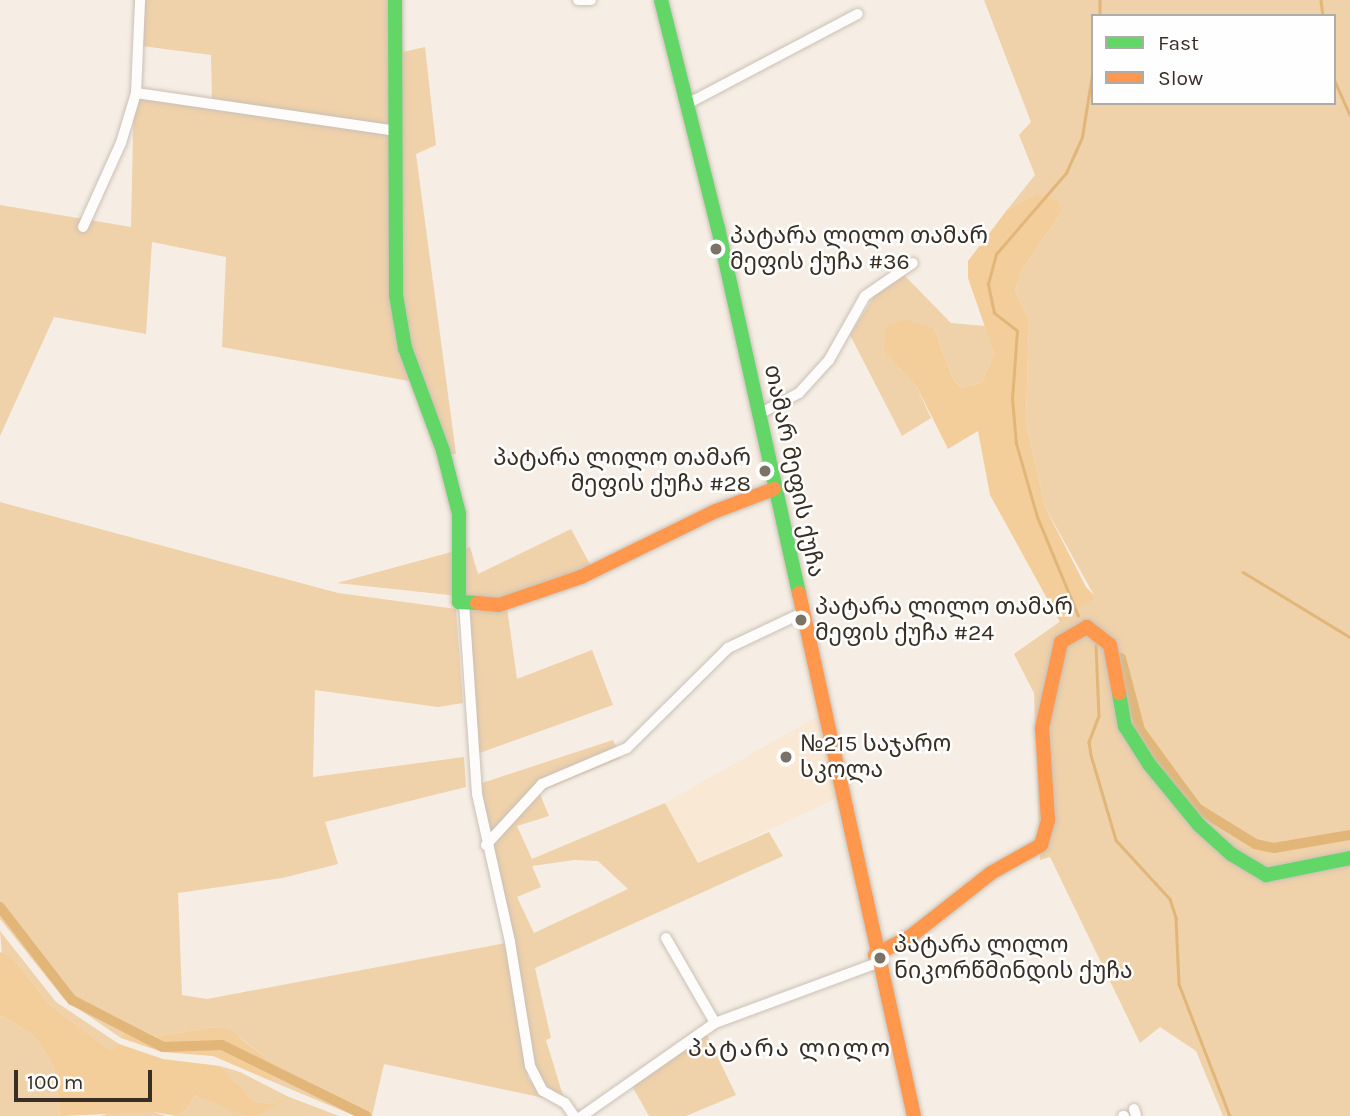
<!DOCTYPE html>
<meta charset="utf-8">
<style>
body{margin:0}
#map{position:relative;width:1350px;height:1116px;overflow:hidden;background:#f6eee4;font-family:Karla,"Noto Sans Georgian",sans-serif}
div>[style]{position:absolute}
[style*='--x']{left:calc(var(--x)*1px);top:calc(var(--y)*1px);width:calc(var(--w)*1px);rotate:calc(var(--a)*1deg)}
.built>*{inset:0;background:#f9e8d3}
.green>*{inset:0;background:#efd1aa}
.forest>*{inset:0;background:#f3ce9b}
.stream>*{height:2.5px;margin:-1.25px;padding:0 1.25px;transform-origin:1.25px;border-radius:1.25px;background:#e2b678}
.canal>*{height:10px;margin:-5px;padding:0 5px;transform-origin:5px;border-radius:5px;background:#e2b678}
.roads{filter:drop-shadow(0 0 2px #c9c0b6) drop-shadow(0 0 2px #c9c0b6)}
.street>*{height:10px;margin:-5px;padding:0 5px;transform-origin:5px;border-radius:5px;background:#fefcfb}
.fast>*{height:14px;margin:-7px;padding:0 7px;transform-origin:7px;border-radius:7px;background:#63d668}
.slow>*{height:14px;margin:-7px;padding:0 7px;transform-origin:7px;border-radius:7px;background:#ff974d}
.dots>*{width:19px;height:19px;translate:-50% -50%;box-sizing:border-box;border:4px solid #fefefe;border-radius:50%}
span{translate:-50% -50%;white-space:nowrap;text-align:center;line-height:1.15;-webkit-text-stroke:5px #fefefe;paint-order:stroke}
.poi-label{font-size:23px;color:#382e23}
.left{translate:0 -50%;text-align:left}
.right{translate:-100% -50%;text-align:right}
.street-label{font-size:23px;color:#382e23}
.neighbourhood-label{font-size:24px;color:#382e23;letter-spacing:2px}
.legend{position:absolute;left:1091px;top:14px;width:245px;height:91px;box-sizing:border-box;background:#fefefe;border:2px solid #afaba6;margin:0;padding:9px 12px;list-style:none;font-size:21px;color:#382e23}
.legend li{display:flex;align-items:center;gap:14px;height:35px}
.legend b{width:35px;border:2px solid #afaba6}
.scale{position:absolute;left:14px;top:1070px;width:138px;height:32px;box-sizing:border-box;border:4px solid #382e23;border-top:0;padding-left:9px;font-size:21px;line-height:24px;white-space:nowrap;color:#382e23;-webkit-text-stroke:5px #fefefe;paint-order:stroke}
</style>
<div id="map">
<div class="built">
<div style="clip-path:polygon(818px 716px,837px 798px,698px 863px,665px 803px)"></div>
</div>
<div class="green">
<div style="clip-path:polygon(134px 0,400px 0,403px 52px,425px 47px,436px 145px,416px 154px,456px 454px,438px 456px,414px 382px,222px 347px,226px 257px,152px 242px,146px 334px,54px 317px,0 436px,0 205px,131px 227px,134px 89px,212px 101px,211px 55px,134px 45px)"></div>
<div style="clip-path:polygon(evenodd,984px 0,1350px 0,1350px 1116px,1223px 1116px,1196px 1051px,1160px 1027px,1140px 1043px,1050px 857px,1040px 860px,1034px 693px,1014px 654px,1095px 597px,1045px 507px,1026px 422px,1029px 321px,1015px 290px,1022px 270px,1061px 213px,1035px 194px,1007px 210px,1035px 175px,1019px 135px,1031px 122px,984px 0,1093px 16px,1334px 16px,1334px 103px,1093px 103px,1093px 16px)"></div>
<div style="clip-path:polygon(904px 275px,951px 323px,985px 326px,994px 353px,982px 382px,962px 388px,953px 379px,934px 328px,884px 352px,917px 387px,931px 418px,902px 436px,850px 335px,876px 293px)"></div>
<div style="clip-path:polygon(0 502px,338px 593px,456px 609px,463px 703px,438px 707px,315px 690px,313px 777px,464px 757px,466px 787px,325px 822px,338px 864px,282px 878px,178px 893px,182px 995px,207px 999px,506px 943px,528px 1078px,544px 1098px,384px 1064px,372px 1116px,355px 1116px,271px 1081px,278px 1072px,271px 1062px,241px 1038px,216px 1027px,152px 1037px,124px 1029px,121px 1038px,64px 999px,0 919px)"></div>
<div style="clip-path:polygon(571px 529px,592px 568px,496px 600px,337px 583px,470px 547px,478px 574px)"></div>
<div style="clip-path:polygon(469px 608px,507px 608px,517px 679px,592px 650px,613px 705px,477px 754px)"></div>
<div style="clip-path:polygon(evenodd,613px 740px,621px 758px,539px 792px,549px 816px,517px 826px,532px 859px,665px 803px,698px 863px,769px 832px,783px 856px,535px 968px,551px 1038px,546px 1040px,564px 1099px,536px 1079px,479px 784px,613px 740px,574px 860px,598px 861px,628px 889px,534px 933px,517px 897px,541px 887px,532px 866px,574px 860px)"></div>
<div style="clip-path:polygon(0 931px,56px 1002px,119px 1044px,112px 1052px,49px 1004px,16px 962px,2px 955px)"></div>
<div style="clip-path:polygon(0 1015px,32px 1034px,42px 1047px,54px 1067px,60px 1116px,0 1116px)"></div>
<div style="clip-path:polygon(706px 1033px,736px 1095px,686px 1116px,649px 1116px,632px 1086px)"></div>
<div style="clip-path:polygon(220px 1066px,240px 1072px,289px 1097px,339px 1116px,258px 1116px,284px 1099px,271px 1104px,252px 1101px)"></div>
<div style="clip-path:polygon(196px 1095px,214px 1100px,245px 1116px,176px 1116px,186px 1110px)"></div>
<div style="clip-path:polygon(114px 1112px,154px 1112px,166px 1116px,101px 1116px)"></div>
</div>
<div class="forest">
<div style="clip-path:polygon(1035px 194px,1059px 201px,1061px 213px,1022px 270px,1015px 290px,1029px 321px,1026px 422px,1045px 507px,1086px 587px,1096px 597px,1060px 622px,990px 495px,978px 431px,948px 449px,917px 387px,884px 352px,885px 327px,905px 320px,934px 328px,953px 379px,962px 388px,982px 382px,994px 353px,968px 278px,968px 261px,1007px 210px)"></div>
<div style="clip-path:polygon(0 952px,16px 962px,49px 1004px,111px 1051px,119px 1044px,163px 1059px,220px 1066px,253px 1101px,271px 1104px,289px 1097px,258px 1116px,245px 1116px,196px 1095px,186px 1110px,176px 1116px,154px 1112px,60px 1116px,54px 1067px,42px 1047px,32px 1034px,0 1015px)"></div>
<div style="clip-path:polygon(216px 1027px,230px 1030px,271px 1062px,278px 1072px,271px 1081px,213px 1056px,162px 1052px,121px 1038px,124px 1029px,152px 1037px)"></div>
</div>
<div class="stream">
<div style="--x:1100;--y:0;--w:16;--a:90"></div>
<div style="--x:1321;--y:0;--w:16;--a:83"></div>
<div style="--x:1334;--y:79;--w:39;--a:66"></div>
<div style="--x:1243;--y:572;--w:125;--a:31.3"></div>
<div style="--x:1078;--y:616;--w:107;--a:-112.5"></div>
<div style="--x:1037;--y:517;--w:76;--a:-106"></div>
<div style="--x:1016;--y:444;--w:45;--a:-95.1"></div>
<div style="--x:1012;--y:399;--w:68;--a:-85.8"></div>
<div style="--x:1017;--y:331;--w:29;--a:-142"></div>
<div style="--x:994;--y:313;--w:30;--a:-102"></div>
<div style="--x:988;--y:284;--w:31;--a:-75"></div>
<div style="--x:996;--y:254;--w:107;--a:-49.2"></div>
<div style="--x:1066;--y:173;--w:39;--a:-66"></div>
<div style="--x:1082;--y:137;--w:70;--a:-80.9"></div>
<div style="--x:1096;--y:645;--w:71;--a:87.6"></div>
<div style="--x:1099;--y:716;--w:28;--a:111"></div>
<div style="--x:1089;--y:742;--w:13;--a:81"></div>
<div style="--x:1091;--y:755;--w:89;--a:73.6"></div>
<div style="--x:1116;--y:840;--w:80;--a:47.5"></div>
<div style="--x:1170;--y:899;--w:20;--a:72"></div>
<div style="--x:1176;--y:918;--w:66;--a:87.4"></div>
<div style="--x:1179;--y:984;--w:142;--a:68.9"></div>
</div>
<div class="canal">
<div style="--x:1121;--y:658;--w:74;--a:75.2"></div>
<div style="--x:1140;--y:730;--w:97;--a:53.8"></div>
<div style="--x:1197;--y:808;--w:68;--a:31.8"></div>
<div style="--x:1255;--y:844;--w:19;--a:12"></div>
<div style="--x:1274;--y:848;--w:77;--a:-9.7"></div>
<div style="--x:0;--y:907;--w:118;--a:52.3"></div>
<div style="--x:72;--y:1000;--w:102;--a:27.3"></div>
<div style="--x:163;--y:1047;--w:59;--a:-1.9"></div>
<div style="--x:222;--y:1045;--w:161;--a:26.2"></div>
</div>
<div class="roads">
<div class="street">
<div style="--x:578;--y:0;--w:13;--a:0"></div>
<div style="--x:136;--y:93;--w:262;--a:8.3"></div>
<div style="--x:687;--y:104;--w:193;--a:-27.8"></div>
<div style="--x:83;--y:227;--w:92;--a:-65.7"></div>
<div style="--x:121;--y:143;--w:52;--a:-73.3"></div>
<div style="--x:136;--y:93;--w:93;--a:-87.5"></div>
<div style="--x:759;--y:414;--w:45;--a:-27.7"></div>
<div style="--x:799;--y:393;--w:45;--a:-47.7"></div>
<div style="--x:829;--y:360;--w:73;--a:-60.6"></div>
<div style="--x:865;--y:296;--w:58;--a:-34.5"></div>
<div style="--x:464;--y:603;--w:191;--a:86.1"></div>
<div style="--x:477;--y:794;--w:152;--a:77.4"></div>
<div style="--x:510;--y:942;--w:126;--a:80.8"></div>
<div style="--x:530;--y:1066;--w:28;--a:63"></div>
<div style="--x:543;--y:1091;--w:25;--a:29"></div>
<div style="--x:565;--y:1103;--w:16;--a:55"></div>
<div style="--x:486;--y:845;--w:83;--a:-47.4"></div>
<div style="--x:542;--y:784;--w:92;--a:-23"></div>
<div style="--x:627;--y:748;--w:142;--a:-44.7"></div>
<div style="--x:728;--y:648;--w:82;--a:-25.3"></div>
<div style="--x:666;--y:938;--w:98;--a:60"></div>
<div style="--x:1134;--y:1109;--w:7;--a:74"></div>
<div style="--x:582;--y:1116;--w:162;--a:-35"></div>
<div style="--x:715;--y:1023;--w:173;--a:-20.3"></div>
<div style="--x:1123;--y:1116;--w:1;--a:0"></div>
</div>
<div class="fast">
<div style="--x:395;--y:0;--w:295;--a:89.8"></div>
<div style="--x:396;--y:295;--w:54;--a:80.4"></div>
<div style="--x:405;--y:348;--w:110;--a:69.7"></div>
<div style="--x:443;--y:451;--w:65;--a:75.7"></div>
<div style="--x:459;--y:514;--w:88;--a:90"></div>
<div style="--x:459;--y:602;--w:18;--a:3"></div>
<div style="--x:661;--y:0;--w:235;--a:76"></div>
<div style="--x:718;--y:228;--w:374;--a:77.5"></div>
<div style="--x:1119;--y:693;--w:34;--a:80"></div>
<div style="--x:1125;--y:726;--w:45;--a:57.7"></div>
<div style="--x:1149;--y:764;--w:79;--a:50.7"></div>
<div style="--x:1199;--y:825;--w:43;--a:42.2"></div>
<div style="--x:1231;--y:854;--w:41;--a:31"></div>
<div style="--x:1266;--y:875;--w:86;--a:-11.4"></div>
</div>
<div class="slow">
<div style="--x:799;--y:593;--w:535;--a:77.6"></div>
<div style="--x:477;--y:603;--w:22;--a:5"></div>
<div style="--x:499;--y:605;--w:87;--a:-18.9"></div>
<div style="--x:581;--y:577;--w:150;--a:-26.1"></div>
<div style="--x:716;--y:511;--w:62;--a:-20.8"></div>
<div style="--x:875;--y:955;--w:41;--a:-27.8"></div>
<div style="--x:911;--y:936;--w:102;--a:-38.2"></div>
<div style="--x:991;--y:873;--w:57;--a:-29.2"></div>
<div style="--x:1041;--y:845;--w:26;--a:-74"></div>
<div style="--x:1048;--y:820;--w:92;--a:-93.7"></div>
<div style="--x:1042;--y:728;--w:88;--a:-77.5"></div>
<div style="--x:1061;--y:642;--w:30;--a:-30"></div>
<div style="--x:1087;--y:627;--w:29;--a:38"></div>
<div style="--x:1110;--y:645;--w:49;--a:79.4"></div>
</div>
</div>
<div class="dots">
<div style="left:716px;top:249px;background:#7a7167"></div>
<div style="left:765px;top:471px;background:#7a7167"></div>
<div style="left:801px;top:620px;background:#7a7167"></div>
<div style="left:786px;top:757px;background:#7a7167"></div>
<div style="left:880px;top:958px;background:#7a7167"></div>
</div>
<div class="poi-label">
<span class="left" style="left:730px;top:249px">პატარა ლილო თამარ<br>მეფის ქუჩა #36</span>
<span class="right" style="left:751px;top:471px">პატარა ლილო თამარ<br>მეფის ქუჩა #28</span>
<span class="left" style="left:815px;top:620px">პატარა ლილო თამარ<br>მეფის ქუჩა #24</span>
<span class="left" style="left:800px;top:757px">№215 საჯარო<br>სკოლა</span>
<span class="left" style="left:894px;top:958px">პატარა ლილო<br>ნიკორწმინდის ქუჩა</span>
</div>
<div class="street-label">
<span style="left:794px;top:471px;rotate:78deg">თამარ მეფის ქუჩა</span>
</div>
<div class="neighbourhood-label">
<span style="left:790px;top:1049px">პატარა ლილო</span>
</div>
<ul class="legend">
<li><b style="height:9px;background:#63d668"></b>Fast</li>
<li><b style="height:9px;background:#ff974d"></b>Slow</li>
</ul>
<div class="scale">100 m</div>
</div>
